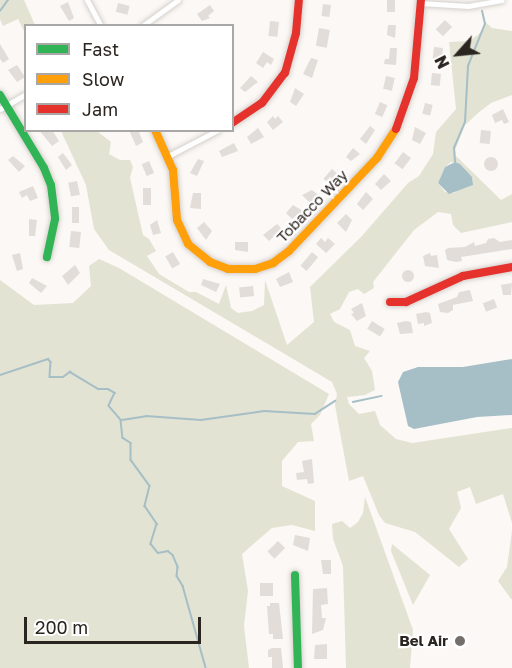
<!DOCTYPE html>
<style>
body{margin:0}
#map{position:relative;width:512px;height:668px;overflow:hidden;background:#fbf8f5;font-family:"Golos Text",sans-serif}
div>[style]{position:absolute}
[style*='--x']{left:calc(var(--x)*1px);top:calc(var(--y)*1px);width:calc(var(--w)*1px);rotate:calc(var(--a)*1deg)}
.green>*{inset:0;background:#e2e3d2}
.water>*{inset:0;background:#a6bec6}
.stream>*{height:1.5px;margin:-0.75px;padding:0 0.75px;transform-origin:0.75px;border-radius:0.75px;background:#a6bec6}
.building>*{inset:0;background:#e2ddd9;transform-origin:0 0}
.round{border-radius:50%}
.roads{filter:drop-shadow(0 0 2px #d5d0cc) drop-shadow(0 0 2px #d5d0cc)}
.street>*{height:5px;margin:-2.5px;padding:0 2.5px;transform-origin:2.5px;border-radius:2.5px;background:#fefefe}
.fast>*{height:8px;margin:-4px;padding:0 4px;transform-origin:4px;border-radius:4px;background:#30b455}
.slow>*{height:8px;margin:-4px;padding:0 4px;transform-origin:4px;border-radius:4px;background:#ff9f0a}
.jam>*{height:8px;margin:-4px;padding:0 4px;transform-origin:4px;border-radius:4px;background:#e5322d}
.dots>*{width:16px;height:16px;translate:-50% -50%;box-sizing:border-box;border:3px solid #fff;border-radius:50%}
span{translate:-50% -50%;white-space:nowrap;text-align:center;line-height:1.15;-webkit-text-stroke:4.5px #fff;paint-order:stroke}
.street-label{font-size:15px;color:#2b2520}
.poi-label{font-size:15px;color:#2b2520;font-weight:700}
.right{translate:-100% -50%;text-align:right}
.legend{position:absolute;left:24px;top:24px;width:210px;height:108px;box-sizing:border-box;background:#fff;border:2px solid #aaa8a6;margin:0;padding:8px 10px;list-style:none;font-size:18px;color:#2b2520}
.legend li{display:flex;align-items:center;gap:12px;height:30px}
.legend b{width:30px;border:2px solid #aaa8a6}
.north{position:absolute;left:428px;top:24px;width:60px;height:60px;-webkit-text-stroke:4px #fff;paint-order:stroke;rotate:243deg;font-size:16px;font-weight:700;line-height:24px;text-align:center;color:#2b2520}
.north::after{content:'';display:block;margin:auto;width:21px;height:27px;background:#2b2520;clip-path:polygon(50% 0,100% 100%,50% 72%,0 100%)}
.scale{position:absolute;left:24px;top:617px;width:177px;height:27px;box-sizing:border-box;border:3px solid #2b2520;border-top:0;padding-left:8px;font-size:18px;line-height:21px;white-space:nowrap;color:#2b2520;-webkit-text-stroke:4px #fff;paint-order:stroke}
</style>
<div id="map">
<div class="green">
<div style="clip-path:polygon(0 0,24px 0,35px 25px,26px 26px,25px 33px,18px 19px,3px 26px,0 19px)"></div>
<div style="clip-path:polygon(evenodd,484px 21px,492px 28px,512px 31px,512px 95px,491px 103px,478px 113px,465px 125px,455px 150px,456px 156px,501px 200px,512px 194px,512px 222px,461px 233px,453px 225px,451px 214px,438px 212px,414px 230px,373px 282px,374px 288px,364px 294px,358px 289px,349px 292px,340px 309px,330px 314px,334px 322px,350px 330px,355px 346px,370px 351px,364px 358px,372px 371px,375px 390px,365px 395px,347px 397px,349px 404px,359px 414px,375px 411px,380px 425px,396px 439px,412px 443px,512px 428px,512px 523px,503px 494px,476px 504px,470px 487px,457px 492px,461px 508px,449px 529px,468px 559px,459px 567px,415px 532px,385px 523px,379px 515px,363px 476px,349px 481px,335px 405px,337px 394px,332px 382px,109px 250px,94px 229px,86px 185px,61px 131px,97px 131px,111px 142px,109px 154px,120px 160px,130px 160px,133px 167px,130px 178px,143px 235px,149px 239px,156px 251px,147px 256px,159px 274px,189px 292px,196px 292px,219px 304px,226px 285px,231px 308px,238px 313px,252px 311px,264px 305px,265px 280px,287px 345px,314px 322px,310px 287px,362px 236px,408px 183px,419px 176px,433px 154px,436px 132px,456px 109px,449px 42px,469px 41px,478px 35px,484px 28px,484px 21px,451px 162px,460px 164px,473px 180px,454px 193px,445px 192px,438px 183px,445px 167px,451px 162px)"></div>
<div style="clip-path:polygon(99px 259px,119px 268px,329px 394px,320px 415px,311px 424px,314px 441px,298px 442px,282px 461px,282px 486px,315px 501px,315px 531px,292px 525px,272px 528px,242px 554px,248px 591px,244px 626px,249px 668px,0 668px,0 280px,34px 305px,73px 303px,91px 286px,89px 266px)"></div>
<div style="clip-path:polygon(365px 497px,413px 630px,410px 668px,346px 668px,343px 566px,333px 539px,332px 524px,342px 521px,350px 528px,358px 522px,363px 513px)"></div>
<div style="clip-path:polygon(512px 531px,512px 599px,511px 599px,498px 581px,507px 567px)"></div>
<div style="clip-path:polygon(392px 544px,430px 575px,413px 605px,391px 551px)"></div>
</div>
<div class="water">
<div style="clip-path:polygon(455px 162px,460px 164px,472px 177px,473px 185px,449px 194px,438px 183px,445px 167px)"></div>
<div style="clip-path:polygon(512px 359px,512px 415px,477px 417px,414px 429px,408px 426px,398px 382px,403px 372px,418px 367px,463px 367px)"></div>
</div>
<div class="stream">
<div style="--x:0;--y:11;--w:14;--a:-54"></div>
<div style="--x:455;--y:162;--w:14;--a:-94"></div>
<div style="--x:454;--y:148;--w:28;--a:-67"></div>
<div style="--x:465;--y:122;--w:56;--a:-86.9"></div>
<div style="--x:468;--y:66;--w:45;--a:-68"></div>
<div style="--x:485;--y:24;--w:13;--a:-103"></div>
<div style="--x:0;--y:375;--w:51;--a:-18.4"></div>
<div style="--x:48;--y:359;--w:4;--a:45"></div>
<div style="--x:51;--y:362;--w:15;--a:94"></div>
<div style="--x:50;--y:377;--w:13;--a:0"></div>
<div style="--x:63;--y:377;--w:9;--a:-36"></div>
<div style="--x:70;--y:372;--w:33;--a:31"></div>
<div style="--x:98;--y:389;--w:10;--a:0"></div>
<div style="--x:108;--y:389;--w:8;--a:30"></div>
<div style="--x:115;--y:393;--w:14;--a:115"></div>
<div style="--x:109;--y:406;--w:18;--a:49"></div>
<div style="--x:121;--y:420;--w:18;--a:84"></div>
<div style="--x:123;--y:438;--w:9;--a:32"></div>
<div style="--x:131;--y:443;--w:17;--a:90"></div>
<div style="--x:131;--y:460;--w:32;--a:54"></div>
<div style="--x:150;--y:486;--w:21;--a:104"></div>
<div style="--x:145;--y:506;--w:22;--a:56"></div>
<div style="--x:157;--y:524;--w:21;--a:107"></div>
<div style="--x:151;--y:544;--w:11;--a:52"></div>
<div style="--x:158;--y:553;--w:10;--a:-11"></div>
<div style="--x:168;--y:551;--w:6;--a:39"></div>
<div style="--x:173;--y:555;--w:13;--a:67"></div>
<div style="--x:178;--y:567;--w:9;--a:96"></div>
<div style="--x:177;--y:576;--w:12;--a:59"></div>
<div style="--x:183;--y:586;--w:85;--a:74.3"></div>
<div style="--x:353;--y:402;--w:29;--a:-12"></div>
<div style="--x:122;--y:420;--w:24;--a:-9"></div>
<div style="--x:146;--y:416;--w:55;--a:4.2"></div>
<div style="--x:201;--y:420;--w:64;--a:-8.1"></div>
<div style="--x:264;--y:411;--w:51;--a:3.4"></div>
<div style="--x:315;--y:414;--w:24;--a:-33"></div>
</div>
<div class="building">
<div style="left:387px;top:0;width:8px;height:12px"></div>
<div style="clip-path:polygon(68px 2px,74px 18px,69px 21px,60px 6px)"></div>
<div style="left:118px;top:3px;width:12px;height:9px;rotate:14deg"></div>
<div style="left:323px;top:4px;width:8px;height:12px;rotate:7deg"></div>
<div style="clip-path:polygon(210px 5px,214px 11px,208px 16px,210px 18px,202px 21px,197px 14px)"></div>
<div style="left:445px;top:20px;width:10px;height:13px;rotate:45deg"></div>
<div style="left:270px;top:21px;width:9px;height:15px;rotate:6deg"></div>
<div style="clip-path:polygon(388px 25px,396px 25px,395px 38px,387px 35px)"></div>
<div style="left:319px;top:28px;width:11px;height:18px;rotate:10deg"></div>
<div style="clip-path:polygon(0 44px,9px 59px,3px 63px,0 59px)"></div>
<div style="left:434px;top:47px;width:9px;height:13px;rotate:6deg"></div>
<div style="clip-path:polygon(390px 48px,397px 48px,396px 65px,384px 64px,385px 59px,389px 59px)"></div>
<div style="clip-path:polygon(263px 52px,274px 59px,271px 65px,267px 62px,263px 68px,256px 63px)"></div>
<div style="clip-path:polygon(311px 58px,318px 60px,312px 78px,303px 74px)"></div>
<div style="clip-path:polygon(17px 65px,25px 77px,17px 82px,8px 70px)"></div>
<div style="left:432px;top:73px;width:9px;height:12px;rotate:6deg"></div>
<div style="clip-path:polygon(251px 76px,258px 82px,245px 92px,240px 88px)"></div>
<div style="left:386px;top:76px;width:9px;height:13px;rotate:13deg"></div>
<div style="clip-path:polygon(295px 88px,304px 94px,296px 106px,290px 102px)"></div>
<div style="left:380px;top:102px;width:8px;height:13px;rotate:23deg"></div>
<div style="left:425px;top:103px;width:8px;height:11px;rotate:14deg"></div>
<div style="clip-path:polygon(503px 109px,509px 122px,504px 124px,502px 120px,495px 123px,492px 115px)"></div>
<div style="clip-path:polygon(273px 116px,275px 119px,278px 116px,283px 122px,273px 130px,267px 122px)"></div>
<div style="clip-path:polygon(370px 126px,375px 130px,366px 144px,360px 139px)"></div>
<div style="clip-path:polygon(415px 127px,426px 133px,420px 144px,412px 140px)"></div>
<div style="clip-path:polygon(258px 128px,264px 137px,251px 144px,247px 137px)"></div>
<div style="clip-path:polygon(39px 130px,52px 130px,59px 141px,52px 146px)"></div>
<div style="clip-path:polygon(129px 130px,138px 130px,143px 142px,136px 146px)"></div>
<div style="left:481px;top:130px;width:10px;height:13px;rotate:6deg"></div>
<div style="clip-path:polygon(234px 143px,238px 151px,222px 157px,219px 151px)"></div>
<div style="clip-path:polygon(353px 148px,360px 154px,351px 161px,346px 157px)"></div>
<div style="left:403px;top:152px;width:10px;height:14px;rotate:37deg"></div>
<div style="clip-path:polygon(63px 153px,72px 165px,66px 170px,58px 157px)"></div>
<div style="clip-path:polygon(13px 156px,25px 166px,19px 172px,8px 160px)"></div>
<div class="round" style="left:484px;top:157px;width:14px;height:14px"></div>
<div style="clip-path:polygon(198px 159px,204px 161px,197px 176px,190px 173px)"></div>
<div style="left:149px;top:161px;width:13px;height:8px;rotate:67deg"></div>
<div style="left:332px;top:169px;width:9px;height:13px;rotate:41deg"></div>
<div style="clip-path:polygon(384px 174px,391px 181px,381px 190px,375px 184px)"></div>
<div style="left:77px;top:181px;width:14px;height:9px;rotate:78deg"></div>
<div style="clip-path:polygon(33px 186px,38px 198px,30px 201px,27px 195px,22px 198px,19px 192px)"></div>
<div style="left:143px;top:188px;width:8px;height:17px"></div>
<div style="clip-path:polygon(312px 190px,318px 195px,310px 203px,302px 195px)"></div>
<div style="clip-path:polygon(366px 192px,373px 199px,363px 210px,357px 204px)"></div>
<div style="clip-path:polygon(193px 193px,201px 193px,201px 209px,190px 208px)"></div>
<div style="clip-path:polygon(293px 205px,303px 211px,292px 219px,286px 213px)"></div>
<div style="left:72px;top:207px;width:7px;height:16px"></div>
<div style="clip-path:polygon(346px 214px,352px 220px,346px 232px,337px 223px)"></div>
<div style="clip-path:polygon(29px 219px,37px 220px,35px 236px,29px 236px)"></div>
<div style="clip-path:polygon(157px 220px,161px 233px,153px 235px,150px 225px)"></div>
<div style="clip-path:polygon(204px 222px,212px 231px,206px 240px,197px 228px)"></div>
<div style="clip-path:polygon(277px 224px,282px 229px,269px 241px,263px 235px)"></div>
<div style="left:71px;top:231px;width:10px;height:16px;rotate:6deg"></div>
<div style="clip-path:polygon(321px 238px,325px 242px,328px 238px,335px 244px,326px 253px,316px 244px)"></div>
<div style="clip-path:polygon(494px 238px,500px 242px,512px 240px,512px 249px,461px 257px,462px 261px,456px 262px,447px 260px,445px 250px,448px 248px,465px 247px,474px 242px,475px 246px,486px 243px,488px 239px)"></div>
<div style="clip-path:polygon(235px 242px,248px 242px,248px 252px,235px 250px)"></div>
<div style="left:173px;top:252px;width:14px;height:9px;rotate:60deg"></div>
<div style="left:312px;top:252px;width:8px;height:18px;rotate:40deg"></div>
<div style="clip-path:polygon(20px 253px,23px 269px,17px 271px,12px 255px)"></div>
<div style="clip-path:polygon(430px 253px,431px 256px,437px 255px,439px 268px,425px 266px,423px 256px)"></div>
<div style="clip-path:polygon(75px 265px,80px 273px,68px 285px,62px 276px)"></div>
<div class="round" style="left:402px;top:270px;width:12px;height:12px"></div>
<div style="clip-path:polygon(289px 272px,293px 282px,280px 287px,276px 279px)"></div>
<div style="clip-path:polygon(32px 278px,47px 286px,41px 293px,29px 283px)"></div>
<div style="clip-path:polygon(203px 279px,220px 284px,216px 292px,201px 285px)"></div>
<div style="clip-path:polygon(512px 283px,511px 295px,503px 295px,501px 285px)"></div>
<div style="left:253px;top:286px;width:10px;height:14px;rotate:84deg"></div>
<div style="clip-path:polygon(470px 290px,473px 301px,453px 305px,453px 310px,448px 313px,440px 312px,438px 304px,457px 297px,459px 292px)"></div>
<div style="left:494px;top:299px;width:9px;height:12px;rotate:69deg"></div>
<div style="clip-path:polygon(362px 303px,366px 316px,357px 321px,351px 314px,354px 313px,351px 309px)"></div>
<div style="clip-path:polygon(426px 312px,430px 313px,432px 323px,424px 326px,424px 323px,418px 324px,416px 314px)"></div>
<div style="left:372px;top:321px;width:15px;height:9px;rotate:32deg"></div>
<div style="clip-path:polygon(406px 321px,411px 322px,413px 333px,400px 334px,397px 323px)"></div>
<div style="clip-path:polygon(312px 459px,314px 483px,308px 484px,307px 479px,297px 480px,296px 473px,304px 472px,302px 461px)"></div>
<div style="clip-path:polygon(295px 535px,310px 538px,308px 551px,293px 545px)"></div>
<div style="left:278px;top:541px;width:10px;height:15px;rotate:45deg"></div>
<div style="clip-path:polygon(321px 560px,331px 560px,331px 574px,323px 574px)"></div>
<div style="left:260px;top:583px;width:13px;height:13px"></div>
<div style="clip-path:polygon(327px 588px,328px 604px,321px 605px,322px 618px,326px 618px,323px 630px,312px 634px,313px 589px)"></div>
<div style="clip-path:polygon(270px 603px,279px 603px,283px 639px,273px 639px,273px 634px,269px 634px,267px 606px,270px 606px)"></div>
<div style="left:456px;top:634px;width:13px;height:10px;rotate:23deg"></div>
<div style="clip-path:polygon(327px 644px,327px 659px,314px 659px,315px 645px)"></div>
<div style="clip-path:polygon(272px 648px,281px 648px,283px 668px,272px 668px,272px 657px,268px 657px,268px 650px)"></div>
</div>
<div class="roads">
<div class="street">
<div style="--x:87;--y:0;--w:30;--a:62"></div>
<div style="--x:420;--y:3;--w:48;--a:3.6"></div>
<div style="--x:468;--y:6;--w:34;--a:-10"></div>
<div style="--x:142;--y:26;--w:44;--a:-35.8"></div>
<div style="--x:0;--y:109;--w:30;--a:-30"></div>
<div style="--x:168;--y:156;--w:56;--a:-27.5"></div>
</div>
<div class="fast">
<div style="--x:0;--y:95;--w:85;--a:58.9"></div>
<div style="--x:44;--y:168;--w:18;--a:68"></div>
<div style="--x:51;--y:185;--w:34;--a:83"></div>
<div style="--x:55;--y:219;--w:39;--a:102"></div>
<div style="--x:295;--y:575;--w:93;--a:88.2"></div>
</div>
<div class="slow">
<div style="--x:155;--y:130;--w:44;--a:65.8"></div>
<div style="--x:173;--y:170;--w:50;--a:85.4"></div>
<div style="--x:177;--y:220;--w:26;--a:65"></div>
<div style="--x:188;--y:244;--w:28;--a:39"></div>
<div style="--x:210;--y:262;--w:19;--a:21"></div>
<div style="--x:228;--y:269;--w:27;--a:0"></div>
<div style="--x:255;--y:269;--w:19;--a:-18"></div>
<div style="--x:273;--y:263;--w:20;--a:-37"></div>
<div style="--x:289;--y:251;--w:128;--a:-46.6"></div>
<div style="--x:377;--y:158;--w:35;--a:-57"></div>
</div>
<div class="jam">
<div style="--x:232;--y:123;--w:36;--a:-34"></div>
<div style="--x:262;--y:103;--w:38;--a:-53"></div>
<div style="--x:285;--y:73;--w:41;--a:-74.6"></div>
<div style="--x:296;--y:33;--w:33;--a:-85"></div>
<div style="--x:396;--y:129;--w:54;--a:-70.6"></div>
<div style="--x:414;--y:78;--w:78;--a:-84.9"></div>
<div style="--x:390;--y:302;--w:16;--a:0"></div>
<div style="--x:406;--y:302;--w:63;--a:-24.5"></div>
<div style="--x:463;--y:276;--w:50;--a:-10.4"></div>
</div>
</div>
<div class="dots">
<div style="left:460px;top:641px;background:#746f6b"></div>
</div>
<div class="street-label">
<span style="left:312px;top:206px;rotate:-46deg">Tobacco Way</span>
</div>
<div class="poi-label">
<span class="right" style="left:448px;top:641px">Bel Air</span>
</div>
<ul class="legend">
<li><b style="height:8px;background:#30b455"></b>Fast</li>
<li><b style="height:8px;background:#ff9f0a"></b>Slow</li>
<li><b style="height:8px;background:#e5322d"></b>Jam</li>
</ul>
<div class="north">N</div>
<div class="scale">200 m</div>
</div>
